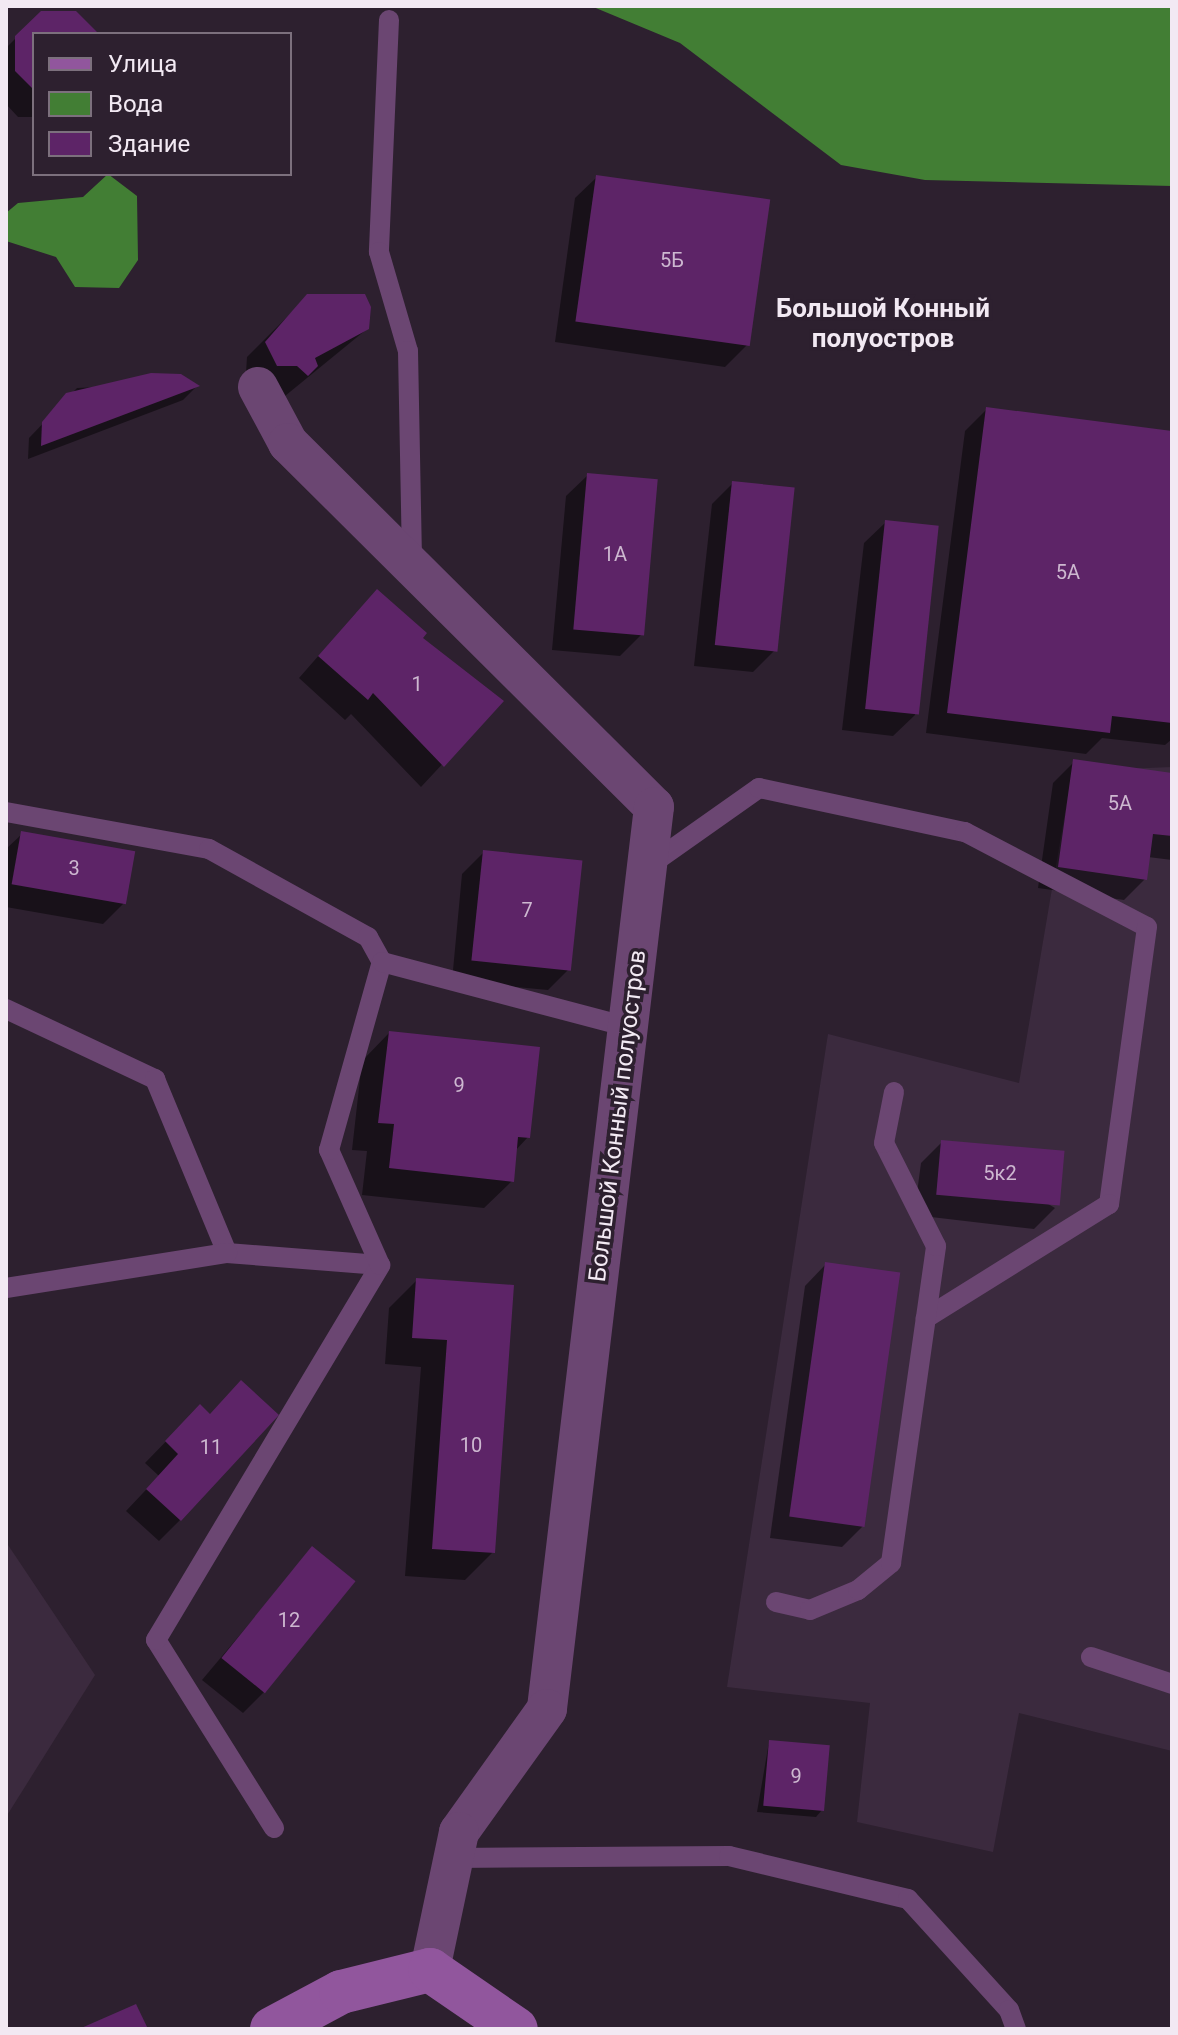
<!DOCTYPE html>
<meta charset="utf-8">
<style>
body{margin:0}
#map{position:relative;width:1178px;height:2035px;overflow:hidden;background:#2d202f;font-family:Roboto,sans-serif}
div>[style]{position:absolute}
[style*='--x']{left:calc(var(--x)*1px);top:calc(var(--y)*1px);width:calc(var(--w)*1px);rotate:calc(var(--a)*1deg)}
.built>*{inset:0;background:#3b2a3e}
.water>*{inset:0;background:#427e34}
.shadow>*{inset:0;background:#0007}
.building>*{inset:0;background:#5d2467;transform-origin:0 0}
.lane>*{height:20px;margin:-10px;padding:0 10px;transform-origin:10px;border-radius:10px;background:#6b4672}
.street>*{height:40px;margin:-20px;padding:0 20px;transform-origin:20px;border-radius:20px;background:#6b4672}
.secondary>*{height:44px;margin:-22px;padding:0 22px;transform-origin:22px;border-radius:22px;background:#91569d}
span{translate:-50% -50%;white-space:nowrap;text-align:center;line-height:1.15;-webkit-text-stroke:7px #2d202f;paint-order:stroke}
.number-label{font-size:20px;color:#cdb8d0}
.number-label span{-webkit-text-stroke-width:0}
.street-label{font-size:24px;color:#f2e9f3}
.neighbourhood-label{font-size:26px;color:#f2e9f3;font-weight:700}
.frame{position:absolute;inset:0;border:8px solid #f2e9f3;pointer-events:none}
.legend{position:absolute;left:32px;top:32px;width:260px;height:144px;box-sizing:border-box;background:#2d202f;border:2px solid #7c707d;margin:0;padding:10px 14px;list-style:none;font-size:24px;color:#f2e9f3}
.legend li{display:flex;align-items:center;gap:16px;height:40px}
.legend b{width:40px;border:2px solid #7c707d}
</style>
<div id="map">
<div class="built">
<div style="clip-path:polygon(1172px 767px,1172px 1751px,1019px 1713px,993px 1852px,857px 1822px,870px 1703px,727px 1687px,828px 1034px,1019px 1083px,1072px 771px)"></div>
<div style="clip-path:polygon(6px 1542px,95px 1675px,6px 1817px)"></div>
</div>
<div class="water">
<div style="clip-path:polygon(591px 6px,1172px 6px,1172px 186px,925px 180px,841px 165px,680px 43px)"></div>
<div style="clip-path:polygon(108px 174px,137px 196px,138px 260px,119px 288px,75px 287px,56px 257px,6px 241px,6px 213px,18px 203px,83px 197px)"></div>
</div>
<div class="shadow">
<div style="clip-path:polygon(41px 13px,96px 34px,34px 34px,34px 117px,18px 117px,6px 104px,6px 48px)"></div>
<div style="clip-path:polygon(597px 177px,747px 345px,725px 367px,555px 342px,575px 198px)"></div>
<div style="clip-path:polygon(308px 296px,367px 329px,285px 396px,246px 373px,247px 357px)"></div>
<div style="clip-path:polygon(124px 386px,196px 387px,183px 400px,28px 459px,29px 438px,77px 388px)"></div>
<div style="clip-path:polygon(986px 410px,1172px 433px,1172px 739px,1165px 745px,1102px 738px,1086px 754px,926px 733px,965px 431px)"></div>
<div style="clip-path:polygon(588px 475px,641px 635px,620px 656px,552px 650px,566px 496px)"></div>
<div style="clip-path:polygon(733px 483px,774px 651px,753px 672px,694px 666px,712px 504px)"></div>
<div style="clip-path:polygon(886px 522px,915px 715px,893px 736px,842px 730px,864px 543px)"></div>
<div style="clip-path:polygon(356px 613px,420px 638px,501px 701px,421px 787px,351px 714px,345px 720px,299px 678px)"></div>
<div style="clip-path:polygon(1074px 762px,1172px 775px,1172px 860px,1148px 857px,1145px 879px,1124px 900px,1038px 888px,1053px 783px)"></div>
<div style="clip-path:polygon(22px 834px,124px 903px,103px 924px,6px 907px,6px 849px)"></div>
<div style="clip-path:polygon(484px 852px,569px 969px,548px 990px,452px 981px,462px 874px)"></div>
<div style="clip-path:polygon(389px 1033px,528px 1137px,515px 1151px,512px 1181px,484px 1208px,362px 1195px,367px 1151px,352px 1150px,362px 1061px)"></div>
<div style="clip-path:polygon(942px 1142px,1055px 1208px,1034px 1229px,914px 1215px,921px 1163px)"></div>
<div style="clip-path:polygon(826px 1264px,863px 1526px,842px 1547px,770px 1538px,805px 1286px)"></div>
<div style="clip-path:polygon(417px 1280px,512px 1287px,493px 1552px,465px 1580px,405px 1576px,421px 1367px,385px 1364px,389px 1308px)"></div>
<div style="clip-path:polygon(179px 1428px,180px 1520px,159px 1541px,126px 1511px,159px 1476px,145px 1463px)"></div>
<div style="clip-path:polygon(312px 1549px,264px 1692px,243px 1713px,202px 1680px)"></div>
<div style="clip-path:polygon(769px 1742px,822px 1810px,816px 1817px,757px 1812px)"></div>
</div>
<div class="building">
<div style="clip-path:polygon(41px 11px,76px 11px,99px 34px,34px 34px,34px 90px,15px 71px,15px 36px)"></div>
<div style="left:596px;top:175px;width:176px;height:148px;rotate:8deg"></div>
<div style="clip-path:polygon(307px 294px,365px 294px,371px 307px,369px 329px,315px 358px,318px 366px,308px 376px,297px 366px,277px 366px,265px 342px)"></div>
<div style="clip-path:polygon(151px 373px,181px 374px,200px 386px,41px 446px,42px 422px,66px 393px)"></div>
<div style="clip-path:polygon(986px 407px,1172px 431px,1172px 723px,1112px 716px,1110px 733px,947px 713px)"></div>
<div style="left:587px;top:473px;width:71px;height:157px;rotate:5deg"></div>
<div style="left:732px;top:481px;width:63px;height:165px;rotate:6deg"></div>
<div style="left:885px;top:520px;width:54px;height:190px;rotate:6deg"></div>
<div style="clip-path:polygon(377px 589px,427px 633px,423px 638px,504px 701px,444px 767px,373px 693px,368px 700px,318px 656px)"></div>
<div style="clip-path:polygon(1073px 759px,1172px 773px,1172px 836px,1153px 834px,1147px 880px,1058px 867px)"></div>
<div style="left:21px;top:831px;width:116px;height:54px;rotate:10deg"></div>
<div style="left:483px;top:850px;width:100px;height:111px;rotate:6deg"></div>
<div style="clip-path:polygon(389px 1031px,540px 1047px,530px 1138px,518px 1137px,514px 1182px,389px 1168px,394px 1124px,378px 1123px)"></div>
<div style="left:941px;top:1140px;width:124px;height:55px;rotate:5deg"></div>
<div style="left:825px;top:1262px;width:76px;height:257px;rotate:8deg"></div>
<div style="clip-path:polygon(416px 1278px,514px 1285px,495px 1553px,432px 1549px,447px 1340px,412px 1338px)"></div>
<div style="clip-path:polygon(241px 1380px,279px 1415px,181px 1521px,146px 1489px,178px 1454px,165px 1441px,200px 1404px,210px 1414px)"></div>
<div style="left:312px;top:1546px;width:56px;height:144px;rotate:39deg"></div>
<div style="left:769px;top:1740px;width:61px;height:66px;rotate:5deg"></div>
<div style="clip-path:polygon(136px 2004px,148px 2029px,79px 2029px)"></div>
</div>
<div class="lane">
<div style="--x:389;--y:20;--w:232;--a:92.5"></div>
<div style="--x:379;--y:252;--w:103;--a:73.7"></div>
<div style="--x:408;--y:351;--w:211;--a:88.9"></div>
<div style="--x:6;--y:812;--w:206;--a:10.3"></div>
<div style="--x:209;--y:849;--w:182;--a:29"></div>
<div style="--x:368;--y:937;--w:29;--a:61"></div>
<div style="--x:647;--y:867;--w:137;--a:-35.2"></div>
<div style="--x:759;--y:788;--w:211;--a:12.1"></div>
<div style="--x:965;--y:832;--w:205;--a:27.6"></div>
<div style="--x:1147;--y:927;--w:280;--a:97.8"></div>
<div style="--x:1109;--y:1204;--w:216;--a:148.1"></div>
<div style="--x:6;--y:1009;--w:165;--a:25.2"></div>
<div style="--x:155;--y:1079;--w:188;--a:67.5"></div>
<div style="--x:227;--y:1253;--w:153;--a:4.5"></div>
<div style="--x:6;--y:1288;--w:224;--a:-9"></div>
<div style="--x:776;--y:1602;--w:35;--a:13"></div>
<div style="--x:810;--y:1610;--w:52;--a:-22.6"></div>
<div style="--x:858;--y:1590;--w:43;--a:-39.3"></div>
<div style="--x:891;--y:1563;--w:320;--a:-81.9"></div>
<div style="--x:936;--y:1246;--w:115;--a:-116.8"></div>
<div style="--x:884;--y:1143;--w:52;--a:-78.9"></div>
<div style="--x:1091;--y:1657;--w:85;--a:18.4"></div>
<div style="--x:274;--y:1828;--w:222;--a:-122.1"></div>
<div style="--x:156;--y:1640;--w:437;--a:-59.1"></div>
<div style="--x:380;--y:1265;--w:126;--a:-113.9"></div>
<div style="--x:329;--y:1150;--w:195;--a:-74.3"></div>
<div style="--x:382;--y:962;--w:254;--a:14.8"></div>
<div style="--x:453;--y:1858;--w:276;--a:-0.4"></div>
<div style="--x:729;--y:1856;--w:184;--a:13.5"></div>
<div style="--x:908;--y:1899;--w:150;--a:47.7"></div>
<div style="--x:1009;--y:2010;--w:20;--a:70"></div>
</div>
<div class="street">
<div style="--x:258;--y:387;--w:64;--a:61.8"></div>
<div style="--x:288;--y:443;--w:516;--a:44.84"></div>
<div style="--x:654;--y:807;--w:908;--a:96.77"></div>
<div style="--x:547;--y:1709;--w:151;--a:125.6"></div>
<div style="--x:459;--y:1832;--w:141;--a:101.9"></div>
</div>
<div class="secondary">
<div style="--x:272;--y:2029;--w:78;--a:-28.2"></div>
<div style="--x:341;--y:1992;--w:92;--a:-13.9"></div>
<div style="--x:430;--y:1970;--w:104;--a:34.5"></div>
</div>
<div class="number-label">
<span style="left:672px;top:260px">5Б</span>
<span style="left:615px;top:554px">1А</span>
<span style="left:1068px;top:572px">5А</span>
<span style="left:417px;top:684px">1</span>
<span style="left:1120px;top:803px">5А</span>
<span style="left:74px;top:868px">3</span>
<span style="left:527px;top:910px">7</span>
<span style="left:459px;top:1085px">9</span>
<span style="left:1000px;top:1173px">5к2</span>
<span style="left:471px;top:1445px">10</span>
<span style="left:211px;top:1447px">11</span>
<span style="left:289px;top:1620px">12</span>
<span style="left:796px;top:1776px">9</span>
</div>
<div class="street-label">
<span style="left:618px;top:1116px;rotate:-83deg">Большой Конный полуостров</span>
</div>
<div class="neighbourhood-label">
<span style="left:883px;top:324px">Большой Конный<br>полуостров</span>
</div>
<div class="frame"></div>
<ul class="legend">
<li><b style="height:10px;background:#91569d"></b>Улица</li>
<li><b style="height:22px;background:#427e34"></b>Вода</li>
<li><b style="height:22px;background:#5d2467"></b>Здание</li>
</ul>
</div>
